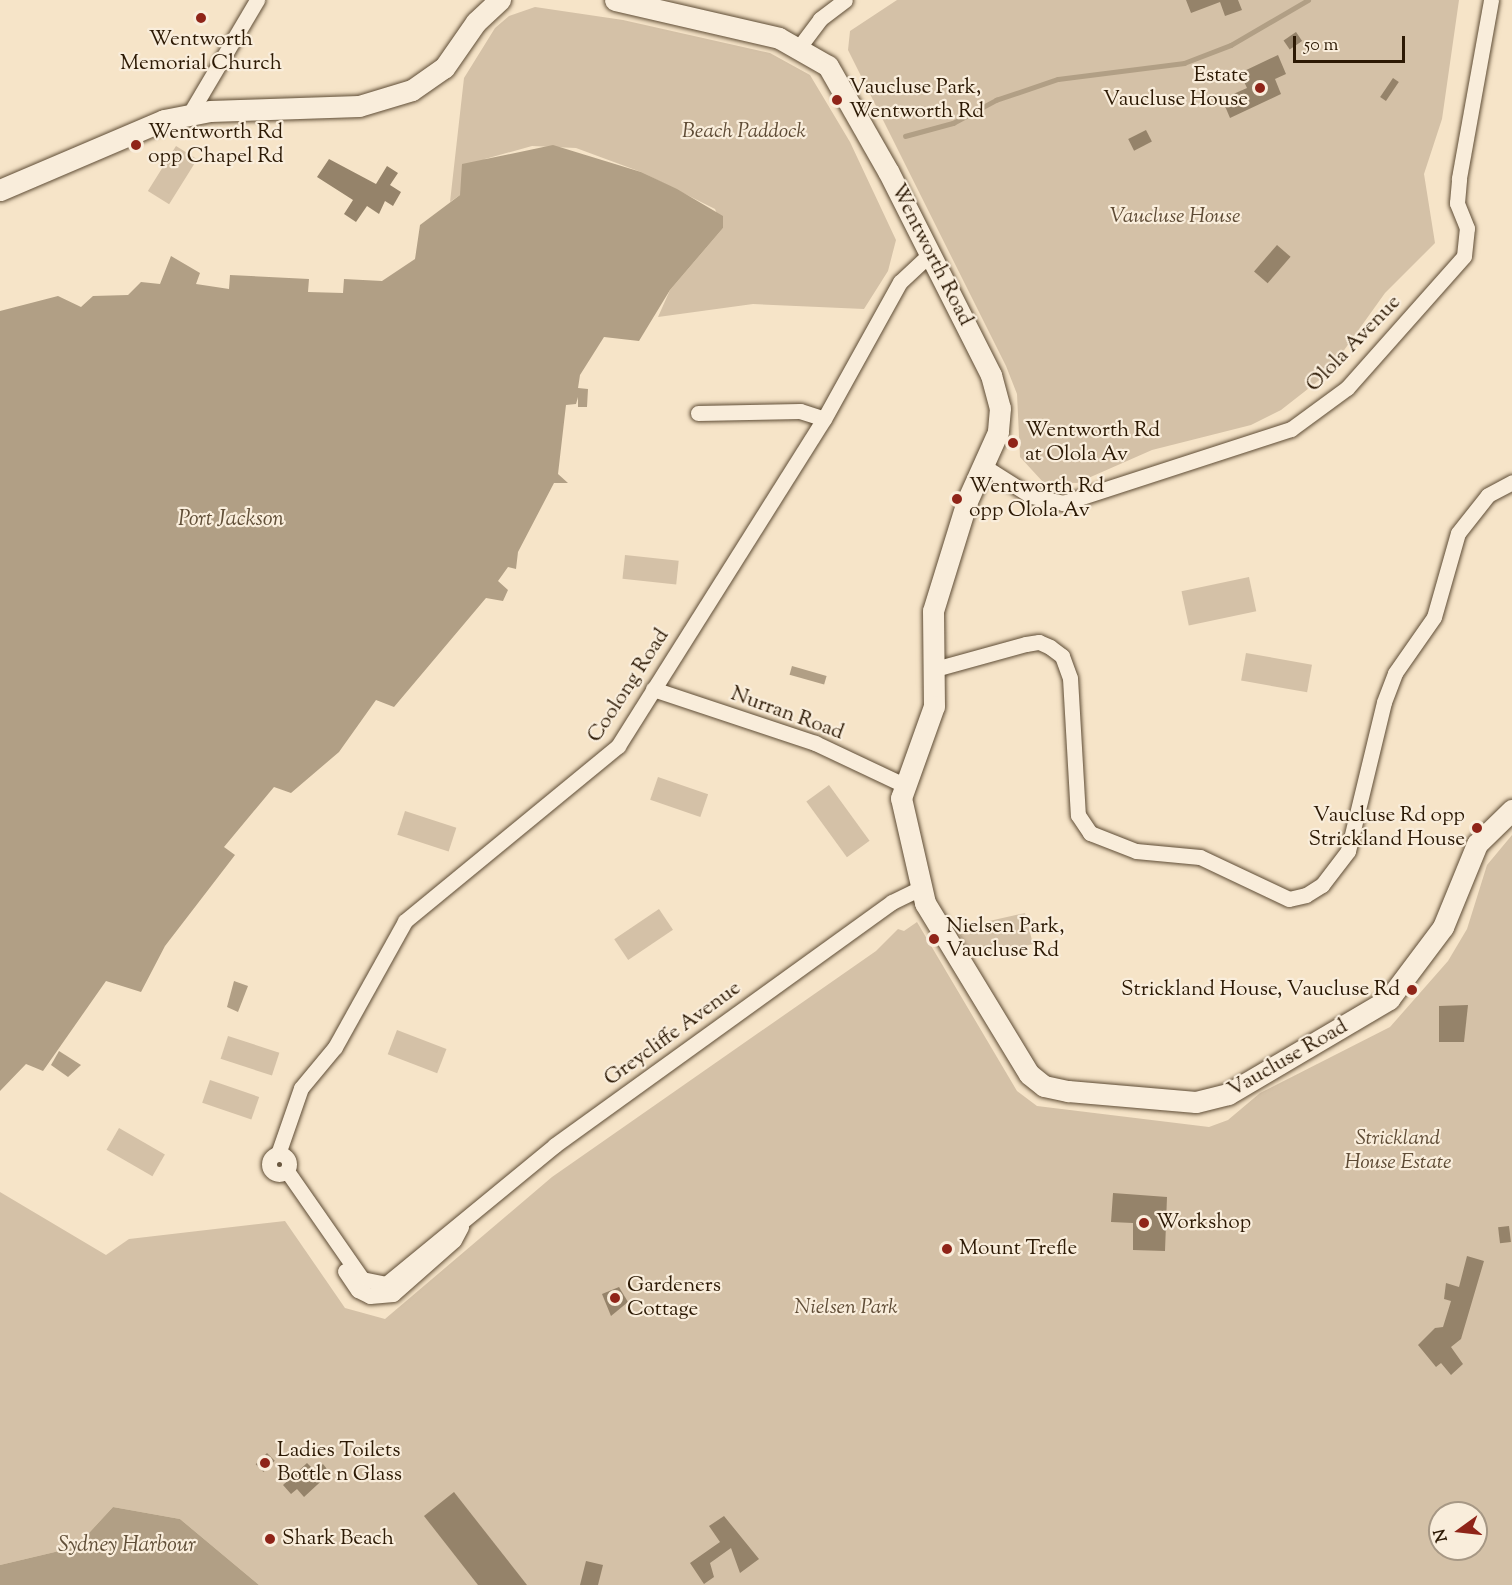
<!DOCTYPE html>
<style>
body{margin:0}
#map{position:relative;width:1512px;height:1585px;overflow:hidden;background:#f6e4c8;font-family:"Sorts Mill Goudy",serif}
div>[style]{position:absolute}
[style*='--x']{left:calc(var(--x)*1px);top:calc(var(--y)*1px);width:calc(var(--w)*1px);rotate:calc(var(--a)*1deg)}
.green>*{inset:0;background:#d4c1a7;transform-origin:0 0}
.water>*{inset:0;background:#b19f85;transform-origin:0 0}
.stream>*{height:4.5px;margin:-2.25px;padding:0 2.25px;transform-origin:2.25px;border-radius:2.25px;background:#b19f85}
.building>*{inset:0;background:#95836a;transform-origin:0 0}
.roads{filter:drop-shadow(0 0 2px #5e4c35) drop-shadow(0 0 2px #5e4c35)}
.street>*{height:15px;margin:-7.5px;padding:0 7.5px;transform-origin:7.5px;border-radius:7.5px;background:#f9eddb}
.street>.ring{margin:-7.5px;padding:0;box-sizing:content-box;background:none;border:15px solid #f9eddb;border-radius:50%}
.secondary>*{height:21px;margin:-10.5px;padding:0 10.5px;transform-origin:10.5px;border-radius:10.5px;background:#f9eddb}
.dots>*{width:16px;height:16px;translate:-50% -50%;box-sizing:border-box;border:3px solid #f9eddb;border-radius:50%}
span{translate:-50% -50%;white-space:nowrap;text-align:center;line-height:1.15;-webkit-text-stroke:4.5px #f9eddb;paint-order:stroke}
.poi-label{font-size:21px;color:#2c1904}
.right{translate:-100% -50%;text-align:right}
.left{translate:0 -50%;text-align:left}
.park-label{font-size:21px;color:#5e4b35;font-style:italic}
.street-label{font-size:21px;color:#2c1904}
.water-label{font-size:22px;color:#614f38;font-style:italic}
.north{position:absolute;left:1428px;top:1501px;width:60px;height:60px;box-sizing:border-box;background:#f9eddb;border:2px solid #a79885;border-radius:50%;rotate:255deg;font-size:16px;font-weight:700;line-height:24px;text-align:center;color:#2c1904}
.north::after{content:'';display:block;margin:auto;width:21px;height:27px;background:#8f2418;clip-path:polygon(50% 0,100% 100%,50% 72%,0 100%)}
.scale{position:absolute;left:1293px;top:36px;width:112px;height:27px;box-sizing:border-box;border:3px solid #2c1904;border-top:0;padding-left:8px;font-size:18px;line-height:21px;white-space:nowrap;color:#2c1904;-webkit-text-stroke:4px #f9eddb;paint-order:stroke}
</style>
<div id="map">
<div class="green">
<div style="clip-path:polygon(897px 0,1459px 0,1442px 119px,1424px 174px,1435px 243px,1385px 293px,1327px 374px,1281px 410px,1251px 425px,1152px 450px,1077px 483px,1043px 482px,1020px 457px,1017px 394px,1006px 366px,848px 50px,850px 31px)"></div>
<div style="clip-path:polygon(535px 7px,623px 20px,770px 53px,810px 75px,850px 142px,896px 240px,888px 271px,864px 309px,753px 304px,658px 317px,670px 290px,723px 228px,715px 209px,641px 172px,576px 148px,532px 146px,485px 159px,460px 195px,450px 202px,464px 78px,495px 28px,509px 16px)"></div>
<div style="left:176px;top:146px;width:25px;height:53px;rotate:32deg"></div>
<div style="left:625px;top:555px;width:54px;height:24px;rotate:6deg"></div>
<div style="left:1249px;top:577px;width:35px;height:69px;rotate:78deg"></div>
<div style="left:1246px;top:653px;width:67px;height:28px;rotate:10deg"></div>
<div style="left:658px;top:777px;width:53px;height:24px;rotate:19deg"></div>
<div style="left:829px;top:785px;width:69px;height:28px;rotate:54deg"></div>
<div style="left:405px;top:811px;width:54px;height:25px;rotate:18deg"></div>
<div style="clip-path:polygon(evenodd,1512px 835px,1512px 1585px,259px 1585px,180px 1519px,113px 1507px,76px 1547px,0 1565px,0 1192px,106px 1255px,129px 1239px,285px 1221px,345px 1308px,385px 1319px,552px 1177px,876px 951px,898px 929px,904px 931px,917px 922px,1017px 1091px,1037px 1106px,1209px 1127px,1228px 1120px,1260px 1093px,1390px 1027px,1448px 961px,1467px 929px,1487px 865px,1512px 835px,1440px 1513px,1476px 1513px,1476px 1549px,1440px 1549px,1440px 1513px)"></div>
<div style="left:659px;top:909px;width:25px;height:54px;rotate:56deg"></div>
<div style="clip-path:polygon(1025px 913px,1033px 944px,974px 958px,958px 932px,967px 926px)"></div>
<div style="left:397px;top:1030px;width:53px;height:26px;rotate:21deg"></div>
<div style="left:228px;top:1036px;width:54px;height:24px;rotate:18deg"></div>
<div style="left:210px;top:1080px;width:52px;height:24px;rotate:19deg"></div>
<div style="left:119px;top:1128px;width:53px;height:25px;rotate:30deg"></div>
</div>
<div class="water">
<div style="clip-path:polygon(553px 145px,641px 172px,677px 189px,723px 216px,723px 228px,670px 290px,639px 341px,604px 337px,580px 375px,578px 388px,588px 389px,587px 407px,578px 407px,578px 397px,576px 404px,566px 405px,558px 474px,568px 483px,554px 483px,518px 552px,516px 569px,508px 567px,498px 581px,508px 590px,503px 601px,486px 598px,394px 707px,376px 700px,339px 752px,291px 793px,274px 787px,224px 847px,235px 855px,165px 946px,141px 992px,106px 981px,43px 1071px,26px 1064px,0 1091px,0 311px,58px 296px,81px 307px,93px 296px,128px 295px,141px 282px,160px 284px,171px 256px,200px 273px,196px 284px,229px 289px,230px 275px,309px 279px,308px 292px,343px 293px,344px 279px,382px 281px,415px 259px,420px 225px,460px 195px,462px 164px)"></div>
<div style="left:792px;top:666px;width:36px;height:9px;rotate:16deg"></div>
<div style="clip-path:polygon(234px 981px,248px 986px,238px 1012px,227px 1007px)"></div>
<div style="clip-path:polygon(59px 1051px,81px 1065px,68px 1077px,51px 1065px)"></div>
<div style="clip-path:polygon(113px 1507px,180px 1519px,259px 1585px,0 1585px,0 1565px,76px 1547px)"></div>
</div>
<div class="stream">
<div style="--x:905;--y:136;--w:50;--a:-15.2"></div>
<div style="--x:953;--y:123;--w:49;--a:-28.1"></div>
<div style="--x:996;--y:100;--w:65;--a:-18.7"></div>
<div style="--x:1058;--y:79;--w:127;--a:-7.2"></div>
<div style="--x:1184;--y:63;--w:50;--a:-21"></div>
<div style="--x:1231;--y:45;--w:89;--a:-30.3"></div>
</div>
<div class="building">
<div style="clip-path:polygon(1186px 0,1238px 0,1242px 10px,1225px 16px,1220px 2px,1191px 13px)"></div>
<div style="left:1296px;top:32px;width:11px;height:15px;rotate:56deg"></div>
<div style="clip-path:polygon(1278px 55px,1286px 74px,1275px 79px,1281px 94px,1230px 118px,1222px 99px,1247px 88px,1240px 73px)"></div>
<div style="left:1393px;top:78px;width:7px;height:23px;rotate:34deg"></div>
<div style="left:1146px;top:130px;width:13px;height:20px;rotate:63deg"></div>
<div style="clip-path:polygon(329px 159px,376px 184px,387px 166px,398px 173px,390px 185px,401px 192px,393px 206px,385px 201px,379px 214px,367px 206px,356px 222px,344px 214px,353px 200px,317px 177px)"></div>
<div style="left:1277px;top:245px;width:18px;height:35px;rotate:41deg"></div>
<div style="clip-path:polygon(1468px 1005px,1464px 1042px,1439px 1042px,1439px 1006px)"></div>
<div style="clip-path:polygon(1113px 1193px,1167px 1197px,1165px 1251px,1133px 1250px,1133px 1223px,1111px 1222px)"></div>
<div style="left:1509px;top:1226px;width:16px;height:11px;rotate:83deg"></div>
<div style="clip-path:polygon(1467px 1256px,1484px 1261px,1461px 1339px,1451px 1347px,1463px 1364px,1451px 1375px,1441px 1363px,1436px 1367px,1418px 1345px,1435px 1328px,1443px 1327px,1451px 1301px,1444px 1299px,1446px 1283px,1459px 1287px)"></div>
<div style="clip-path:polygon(619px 1287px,628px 1302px,611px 1316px,602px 1294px)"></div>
<div style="left:267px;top:1453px;width:11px;height:16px;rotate:45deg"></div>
<div style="clip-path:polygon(307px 1463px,315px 1471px,323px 1464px,330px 1473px,304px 1497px,297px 1489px,291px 1494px,283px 1485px)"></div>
<div style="clip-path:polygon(454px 1492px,527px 1585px,478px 1585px,424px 1516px)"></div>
<div style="clip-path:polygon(724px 1516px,759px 1559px,740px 1573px,731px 1548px,710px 1563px,714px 1577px,704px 1584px,690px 1563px,720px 1542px,709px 1526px)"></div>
<div style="clip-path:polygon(586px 1561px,603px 1565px,598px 1585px,580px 1585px)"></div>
</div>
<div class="roads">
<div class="street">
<div style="--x:800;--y:46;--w:34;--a:-53"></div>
<div style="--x:820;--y:19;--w:31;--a:-37"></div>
<div style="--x:189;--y:115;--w:134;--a:-59.4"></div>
<div style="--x:698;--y:413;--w:102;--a:-1.1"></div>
<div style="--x:800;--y:411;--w:25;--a:18"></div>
<div style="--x:982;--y:465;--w:58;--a:32.3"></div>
<div style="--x:1031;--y:496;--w:33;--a:12"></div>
<div style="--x:1063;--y:503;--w:240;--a:-18"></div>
<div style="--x:1291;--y:429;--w:69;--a:-36.2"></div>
<div style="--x:1347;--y:388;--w:176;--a:-48.4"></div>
<div style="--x:1464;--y:256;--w:28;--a:-84"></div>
<div style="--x:1467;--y:228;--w:27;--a:-112"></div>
<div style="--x:1457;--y:203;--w:25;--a:-85"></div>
<div style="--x:1459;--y:178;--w:181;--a:-79.8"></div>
<div style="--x:935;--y:669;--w:94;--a:-15.4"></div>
<div style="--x:1026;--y:644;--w:13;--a:-9"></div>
<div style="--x:1039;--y:642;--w:12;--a:24"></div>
<div style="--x:1050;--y:647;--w:15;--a:37"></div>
<div style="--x:1062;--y:656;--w:23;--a:70"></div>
<div style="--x:1070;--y:678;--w:137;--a:86.7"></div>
<div style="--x:1078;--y:815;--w:22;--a:56"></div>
<div style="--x:1090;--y:833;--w:49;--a:21.4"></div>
<div style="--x:1136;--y:851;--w:64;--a:5.4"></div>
<div style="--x:1200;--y:857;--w:98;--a:25.3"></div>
<div style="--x:1289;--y:899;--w:17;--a:-13"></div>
<div style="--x:1306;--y:895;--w:19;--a:-32"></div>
<div style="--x:1322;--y:885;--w:43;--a:-52.6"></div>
<div style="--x:1348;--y:851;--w:153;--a:-76.4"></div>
<div style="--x:1384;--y:702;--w:31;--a:-69"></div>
<div style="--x:1395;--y:673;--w:68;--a:-55.1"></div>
<div style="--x:1434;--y:617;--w:87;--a:-74.1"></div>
<div style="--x:1458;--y:533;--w:48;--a:-51.7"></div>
<div style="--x:1488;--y:495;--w:27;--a:-28"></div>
<div style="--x:653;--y:689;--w:171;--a:18.4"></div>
<div style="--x:815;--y:743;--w:98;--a:25.3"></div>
<div class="ring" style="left:269px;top:1154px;width:5px;height:5px"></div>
<div style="--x:278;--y:1154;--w:70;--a:-70.8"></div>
<div style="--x:301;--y:1088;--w:53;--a:-50.3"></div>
<div style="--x:335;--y:1047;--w:144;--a:-60.9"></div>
<div style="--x:405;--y:921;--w:276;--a:-39.4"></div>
<div style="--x:618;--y:746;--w:386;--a:-57.8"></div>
<div style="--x:824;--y:419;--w:157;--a:-61"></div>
<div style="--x:900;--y:282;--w:41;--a:-43"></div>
<div style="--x:287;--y:1171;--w:131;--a:55.2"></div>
<div style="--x:362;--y:1279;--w:25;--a:12"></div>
<div style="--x:386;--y:1284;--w:219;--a:-39.4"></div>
<div style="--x:555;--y:1145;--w:415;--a:-35.8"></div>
<div style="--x:892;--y:902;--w:30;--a:-26"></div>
<div style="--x:345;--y:1271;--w:23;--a:56"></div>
<div style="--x:358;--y:1290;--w:13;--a:27"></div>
<div style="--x:370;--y:1296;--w:23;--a:-5"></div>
<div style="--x:393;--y:1294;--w:81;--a:-41.5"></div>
<div style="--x:454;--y:1240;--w:15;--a:-62"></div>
</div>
<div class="secondary">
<div style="--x:615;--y:0;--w:168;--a:13"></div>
<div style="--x:779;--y:38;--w:56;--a:29.7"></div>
<div style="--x:828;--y:66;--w:121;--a:60.3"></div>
<div style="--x:888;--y:171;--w:229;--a:63.2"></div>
<div style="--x:991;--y:375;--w:34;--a:75"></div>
<div style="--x:1000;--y:408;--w:24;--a:95"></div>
<div style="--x:998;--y:432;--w:76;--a:114.2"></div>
<div style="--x:967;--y:501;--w:115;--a:107.2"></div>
<div style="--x:933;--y:611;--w:95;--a:89.4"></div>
<div style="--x:934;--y:706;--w:98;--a:109.7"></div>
<div style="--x:901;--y:798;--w:108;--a:77.1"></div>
<div style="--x:925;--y:903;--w:200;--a:58.7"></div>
<div style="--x:1029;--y:1074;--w:19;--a:39"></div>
<div style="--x:1044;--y:1086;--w:25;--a:12"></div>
<div style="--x:1068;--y:1091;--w:128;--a:4.9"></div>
<div style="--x:1196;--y:1102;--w:33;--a:-14"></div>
<div style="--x:1228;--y:1094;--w:187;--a:-30.5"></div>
<div style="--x:1389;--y:999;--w:90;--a:-53.1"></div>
<div style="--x:1443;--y:927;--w:90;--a:-67.7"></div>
<div style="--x:1477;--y:844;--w:49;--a:-44.2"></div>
<div style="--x:0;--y:190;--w:178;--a:-23.1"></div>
<div style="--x:164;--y:120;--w:47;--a:-11.1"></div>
<div style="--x:210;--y:111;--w:149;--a:-1.9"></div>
<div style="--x:359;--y:106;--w:55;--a:-16.8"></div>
<div style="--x:412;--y:90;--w:39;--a:-35"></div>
<div style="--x:444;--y:68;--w:56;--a:-55.2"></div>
<div style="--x:476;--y:22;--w:33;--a:-43"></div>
</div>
</div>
<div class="dots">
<div style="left:201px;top:18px;background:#8f2418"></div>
<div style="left:1260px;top:88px;background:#8f2418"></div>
<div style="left:837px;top:100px;background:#8f2418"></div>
<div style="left:136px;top:145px;background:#8f2418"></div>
<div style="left:1013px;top:443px;background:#8f2418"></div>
<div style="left:957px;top:499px;background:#8f2418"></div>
<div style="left:1477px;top:828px;background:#8f2418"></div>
<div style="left:934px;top:939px;background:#8f2418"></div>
<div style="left:1412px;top:990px;background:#8f2418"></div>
<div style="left:1144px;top:1223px;background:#8f2418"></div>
<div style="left:947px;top:1249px;background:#8f2418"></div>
<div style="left:615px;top:1298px;background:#8f2418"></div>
<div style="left:265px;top:1463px;background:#8f2418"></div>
<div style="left:270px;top:1539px;background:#8f2418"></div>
</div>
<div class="poi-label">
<span style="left:201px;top:52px">Wentworth<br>Memorial Church</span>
<span class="right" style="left:1248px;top:88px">Estate<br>Vaucluse House</span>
<span class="left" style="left:849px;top:100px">Vaucluse Park,<br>Wentworth Rd</span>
<span class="left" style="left:148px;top:145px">Wentworth Rd<br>opp Chapel Rd</span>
<span class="left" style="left:1025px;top:443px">Wentworth Rd<br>at Olola Av</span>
<span class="left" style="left:969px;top:499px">Wentworth Rd<br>opp Olola Av</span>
<span class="right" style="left:1465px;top:828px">Vaucluse Rd opp<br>Strickland House</span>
<span class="left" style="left:946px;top:939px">Nielsen Park,<br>Vaucluse Rd</span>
<span class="right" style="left:1400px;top:990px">Strickland House, Vaucluse Rd</span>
<span class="left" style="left:1156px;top:1223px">Workshop</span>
<span class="left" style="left:959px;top:1249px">Mount Trefle</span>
<span class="left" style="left:627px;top:1298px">Gardeners<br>Cottage</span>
<span class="left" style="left:277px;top:1463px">Ladies Toilets<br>Bottle n Glass</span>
<span class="left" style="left:282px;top:1539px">Shark Beach</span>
</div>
<div class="park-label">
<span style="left:744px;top:132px">Beach Paddock</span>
<span style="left:1175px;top:217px">Vaucluse House</span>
<span style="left:1398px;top:1151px">Strickland<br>House Estate</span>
<span style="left:846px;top:1308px">Nielsen Park</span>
</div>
<div class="street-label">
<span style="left:931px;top:255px;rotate:63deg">Wentworth Road</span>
<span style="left:1354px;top:344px;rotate:-46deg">Olola Avenue</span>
<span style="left:629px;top:686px;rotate:-57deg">Coolong Road</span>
<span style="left:787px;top:714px;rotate:20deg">Nurran Road</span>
<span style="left:673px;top:1034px;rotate:-36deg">Greycliffe Avenue</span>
<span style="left:1288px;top:1059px;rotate:-30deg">Vaucluse Road</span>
</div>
<div class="water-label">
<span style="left:231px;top:521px">Port Jackson</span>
<span style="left:127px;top:1547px">Sydney Harbour</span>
</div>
<div class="north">N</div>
<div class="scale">50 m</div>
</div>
